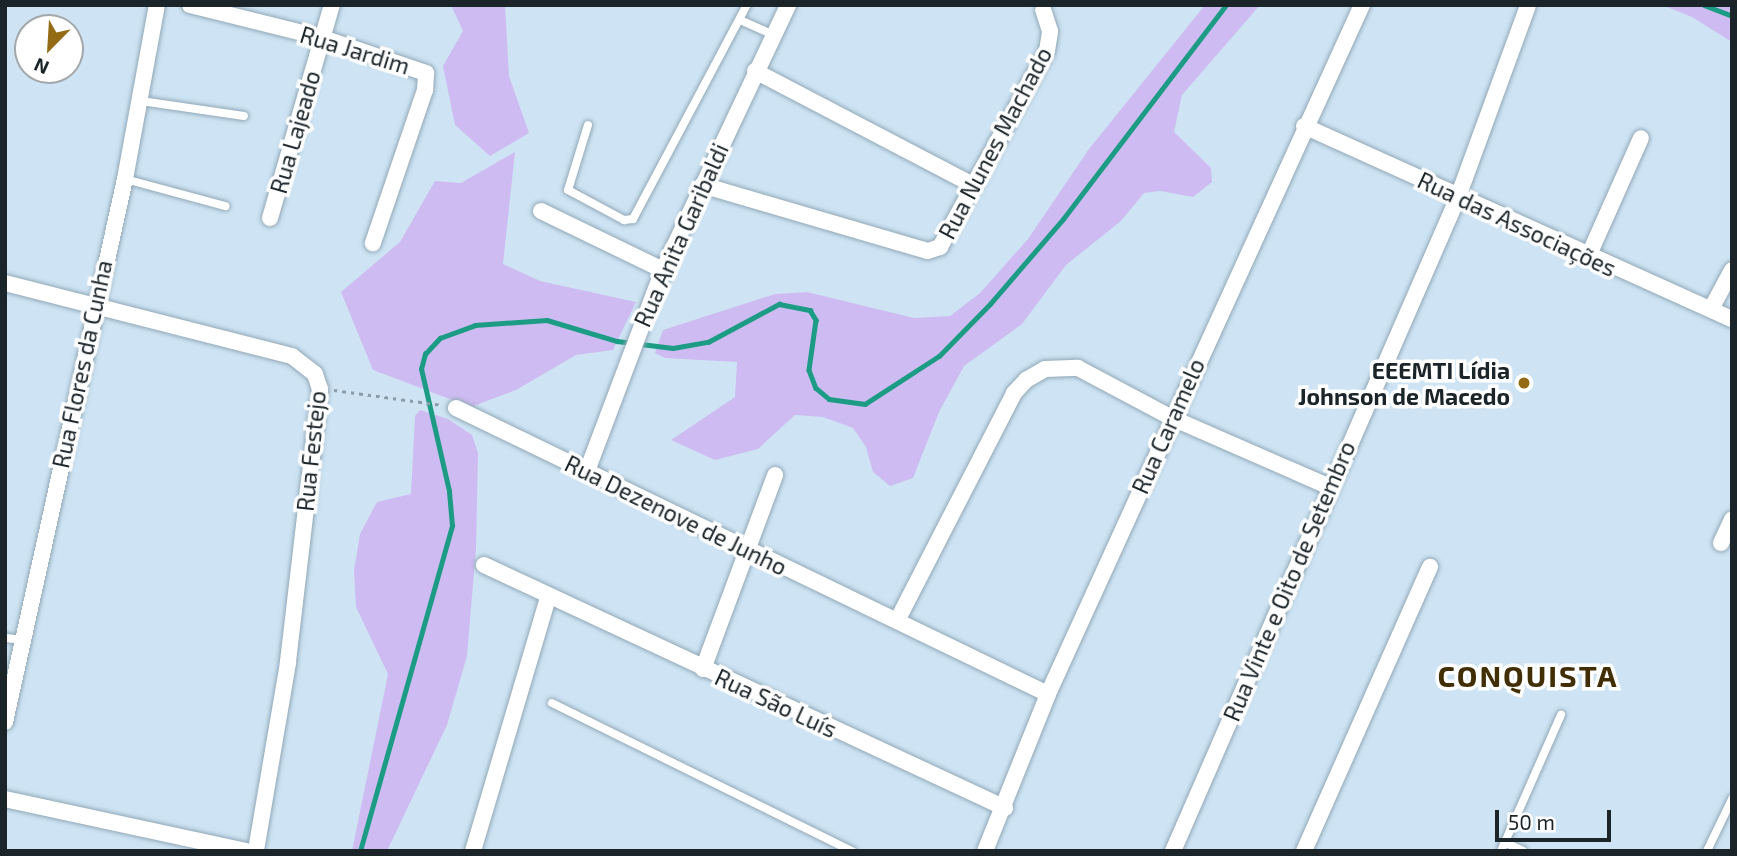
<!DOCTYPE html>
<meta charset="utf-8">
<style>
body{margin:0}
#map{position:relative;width:1737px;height:856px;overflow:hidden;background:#cee4f4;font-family:"Exo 2",sans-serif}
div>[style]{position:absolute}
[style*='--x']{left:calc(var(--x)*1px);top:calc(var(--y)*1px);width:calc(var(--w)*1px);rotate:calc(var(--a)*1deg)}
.green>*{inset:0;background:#cebbf1}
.stream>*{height:4.5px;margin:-2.25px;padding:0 2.25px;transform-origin:2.25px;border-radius:2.25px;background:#1c9c84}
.path>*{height:2.5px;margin-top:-1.25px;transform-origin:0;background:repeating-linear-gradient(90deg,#8b9ca8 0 3.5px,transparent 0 8.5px)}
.roads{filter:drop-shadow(0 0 2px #92a8b7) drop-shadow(0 0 2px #92a8b7)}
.service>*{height:8px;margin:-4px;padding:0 4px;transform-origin:4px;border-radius:4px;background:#fff}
.minor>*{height:16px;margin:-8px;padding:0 8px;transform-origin:8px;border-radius:8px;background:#fff}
.dots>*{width:19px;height:19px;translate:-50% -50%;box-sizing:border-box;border:4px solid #fff;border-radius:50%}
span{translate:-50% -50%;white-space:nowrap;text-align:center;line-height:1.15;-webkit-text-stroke:7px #fff;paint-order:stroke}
.street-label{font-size:23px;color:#1b2429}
.poi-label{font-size:23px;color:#1b2429;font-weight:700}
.right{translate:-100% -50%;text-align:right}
.district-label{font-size:30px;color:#412e05;font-weight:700;letter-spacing:2px}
.frame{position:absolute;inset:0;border:7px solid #1b2429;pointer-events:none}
.north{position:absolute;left:14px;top:14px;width:70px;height:70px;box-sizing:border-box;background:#fff;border:2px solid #a4a7a9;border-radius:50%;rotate:204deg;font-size:19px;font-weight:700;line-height:28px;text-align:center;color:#1b2429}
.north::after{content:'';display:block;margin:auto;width:24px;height:32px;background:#936b14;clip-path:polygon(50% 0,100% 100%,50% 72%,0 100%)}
.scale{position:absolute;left:1495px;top:810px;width:116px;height:32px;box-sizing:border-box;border:4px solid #1b2429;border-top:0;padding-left:9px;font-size:21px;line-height:24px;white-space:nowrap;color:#1b2429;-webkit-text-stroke:5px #fff;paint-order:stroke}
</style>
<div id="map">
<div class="green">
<div style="clip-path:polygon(451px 5px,505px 5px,509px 76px,529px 133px,490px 156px,455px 125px,443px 66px,463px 31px)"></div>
<div style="clip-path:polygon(1205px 5px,1260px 5px,1182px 95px,1174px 132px,1211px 168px,1212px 182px,1193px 197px,1160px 191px,1144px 193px,1121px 221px,1066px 265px,1022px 324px,964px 366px,939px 412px,913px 478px,890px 486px,873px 472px,866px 447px,853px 428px,823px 417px,795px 415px,758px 449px,715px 460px,671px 440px,735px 397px,737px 362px,665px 358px,655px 353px,663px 330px,775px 294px,807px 292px,914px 318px,950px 316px,980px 293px,1028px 239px,1089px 149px)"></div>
<div style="clip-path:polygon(1662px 5px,1732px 5px,1732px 42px,1692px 17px)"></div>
<div style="clip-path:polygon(515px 152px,503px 264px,540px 281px,636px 302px,613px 350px,576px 355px,516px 390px,471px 407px,373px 370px,341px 292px,400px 242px,435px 181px,461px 183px)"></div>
<div style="clip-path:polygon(420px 410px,448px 419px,472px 435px,478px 453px,476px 548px,467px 656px,447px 725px,387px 851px,352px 851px,388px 674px,356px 607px,354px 570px,360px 534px,377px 502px,411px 494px,415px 416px)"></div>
</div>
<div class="stream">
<div style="--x:1704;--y:5;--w:30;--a:21"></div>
<div style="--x:360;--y:851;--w:338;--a:-74.2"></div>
<div style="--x:452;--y:526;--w:35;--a:-95"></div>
<div style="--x:449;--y:491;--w:125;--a:-102.9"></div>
<div style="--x:421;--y:369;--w:16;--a:-75"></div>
<div style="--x:425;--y:354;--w:22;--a:-47"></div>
<div style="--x:440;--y:338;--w:37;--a:-20"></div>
<div style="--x:475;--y:325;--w:72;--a:-4"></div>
<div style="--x:547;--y:320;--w:73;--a:16.7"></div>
<div style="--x:617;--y:341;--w:56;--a:7.1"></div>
<div style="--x:673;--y:348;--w:36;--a:-10"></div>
<div style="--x:708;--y:342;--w:81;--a:-28.2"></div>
<div style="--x:779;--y:304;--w:32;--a:11"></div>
<div style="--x:810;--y:310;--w:12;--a:59"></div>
<div style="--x:816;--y:320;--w:50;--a:98"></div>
<div style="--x:809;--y:370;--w:19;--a:69"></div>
<div style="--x:816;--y:388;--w:17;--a:40"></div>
<div style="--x:829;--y:399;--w:36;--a:8"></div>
<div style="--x:865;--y:404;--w:88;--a:-33"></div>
<div style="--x:939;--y:356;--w:73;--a:-45.6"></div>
<div style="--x:990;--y:304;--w:112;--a:-49.3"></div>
<div style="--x:1063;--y:219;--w:269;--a:-52.7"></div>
</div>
<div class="path">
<div style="--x:334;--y:390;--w:109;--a:7.9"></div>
</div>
<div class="roads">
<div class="service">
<div style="--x:740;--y:20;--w:36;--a:24"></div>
<div style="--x:141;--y:101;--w:104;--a:8.3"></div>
<div style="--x:588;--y:125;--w:68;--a:107.1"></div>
<div style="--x:568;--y:190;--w:64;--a:28.2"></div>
<div style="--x:624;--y:220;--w:9;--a:-6"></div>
<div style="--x:633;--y:219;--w:242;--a:-62"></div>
<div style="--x:125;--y:179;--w:104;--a:15.1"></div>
<div style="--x:5;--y:638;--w:18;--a:6"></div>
<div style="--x:552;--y:703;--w:335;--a:26.3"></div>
<div style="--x:1504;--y:842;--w:21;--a:25"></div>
<div style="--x:1501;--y:851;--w:149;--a:-66.2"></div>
<div style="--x:1707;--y:851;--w:58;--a:-64.3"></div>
</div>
<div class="minor">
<div style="--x:190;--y:5;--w:137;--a:13.9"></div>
<div style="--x:323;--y:38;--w:109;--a:18.8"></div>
<div style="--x:426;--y:73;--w:17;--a:93"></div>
<div style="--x:425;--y:90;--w:162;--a:108.8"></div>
<div style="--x:755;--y:71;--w:246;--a:27.6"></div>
<div style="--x:1304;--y:126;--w:470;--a:24.3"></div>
<div style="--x:702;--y:185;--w:235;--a:16.3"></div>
<div style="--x:928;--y:251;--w:13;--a:-18"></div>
<div style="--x:940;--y:247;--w:223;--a:-61.4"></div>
<div style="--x:1047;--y:51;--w:20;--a:-81"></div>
<div style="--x:1050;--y:31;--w:22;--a:-108"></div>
<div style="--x:541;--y:211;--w:136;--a:25.8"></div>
<div style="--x:270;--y:218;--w:222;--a:-73.8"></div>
<div style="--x:1588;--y:257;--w:130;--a:-66"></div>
<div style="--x:5;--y:283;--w:296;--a:14.3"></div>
<div style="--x:292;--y:356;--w:29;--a:38"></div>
<div style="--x:315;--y:374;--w:16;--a:72"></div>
<div style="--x:320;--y:389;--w:276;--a:96.7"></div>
<div style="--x:288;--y:663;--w:191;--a:99.7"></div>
<div style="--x:1711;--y:309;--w:44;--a:-61.7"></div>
<div style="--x:456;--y:408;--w:657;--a:25.79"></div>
<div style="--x:587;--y:471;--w:215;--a:-69.3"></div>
<div style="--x:663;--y:270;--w:293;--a:-64.7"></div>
<div style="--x:1721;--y:543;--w:26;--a:-65"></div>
<div style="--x:484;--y:565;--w:575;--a:25"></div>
<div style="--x:898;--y:619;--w:254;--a:-62.8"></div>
<div style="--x:1014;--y:393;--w:18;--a:-47"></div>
<div style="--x:1026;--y:380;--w:22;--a:-30"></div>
<div style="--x:1045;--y:369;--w:33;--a:-2"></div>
<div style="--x:1078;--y:368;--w:106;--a:28"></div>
<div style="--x:1172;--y:418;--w:172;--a:23.6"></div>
<div style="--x:703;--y:669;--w:207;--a:-69.6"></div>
<div style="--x:5;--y:722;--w:556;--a:-77.54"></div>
<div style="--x:125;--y:179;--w:177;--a:-79.6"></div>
<div style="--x:5;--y:799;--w:246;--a:12.2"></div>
<div style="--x:473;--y:851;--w:264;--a:-73.5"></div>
<div style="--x:985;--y:851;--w:169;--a:-68.1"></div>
<div style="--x:1048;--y:694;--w:757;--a:-65.5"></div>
<div style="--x:1173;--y:851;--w:713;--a:-66.45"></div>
<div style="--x:1458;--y:197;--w:203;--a:-69.9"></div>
<div style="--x:1304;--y:851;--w:311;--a:-66.1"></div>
</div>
</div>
<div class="dots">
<div style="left:1524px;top:383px;background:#936b14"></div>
</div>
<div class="street-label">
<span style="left:355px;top:50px;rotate:17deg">Rua Jardim</span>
<span style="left:295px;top:132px;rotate:-74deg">Rua Lajeado</span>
<span style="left:995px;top:143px;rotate:-62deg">Rua Nunes Machado</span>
<span style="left:1517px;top:224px;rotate:25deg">Rua das Associações</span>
<span style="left:681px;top:235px;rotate:-66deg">Rua Anita Garibaldi</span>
<span style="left:82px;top:364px;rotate:-78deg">Rua Flores da Cunha</span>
<span style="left:1168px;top:426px;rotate:-66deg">Rua Caramelo</span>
<span style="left:311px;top:451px;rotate:-84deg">Rua Festejo</span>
<span style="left:676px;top:515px;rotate:26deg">Rua Dezenove de Junho</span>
<span style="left:1289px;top:581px;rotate:-67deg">Rua Vinte e Oito de Setembro</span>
<span style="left:776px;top:703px;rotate:25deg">Rua São Luís</span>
</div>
<div class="poi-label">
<span class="right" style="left:1510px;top:383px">EEEMTI Lídia<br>Johnson de Macedo</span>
</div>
<div class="district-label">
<span style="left:1528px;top:675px">CONQUISTA</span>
</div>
<div class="frame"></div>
<div class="north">N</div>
<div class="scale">50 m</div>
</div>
